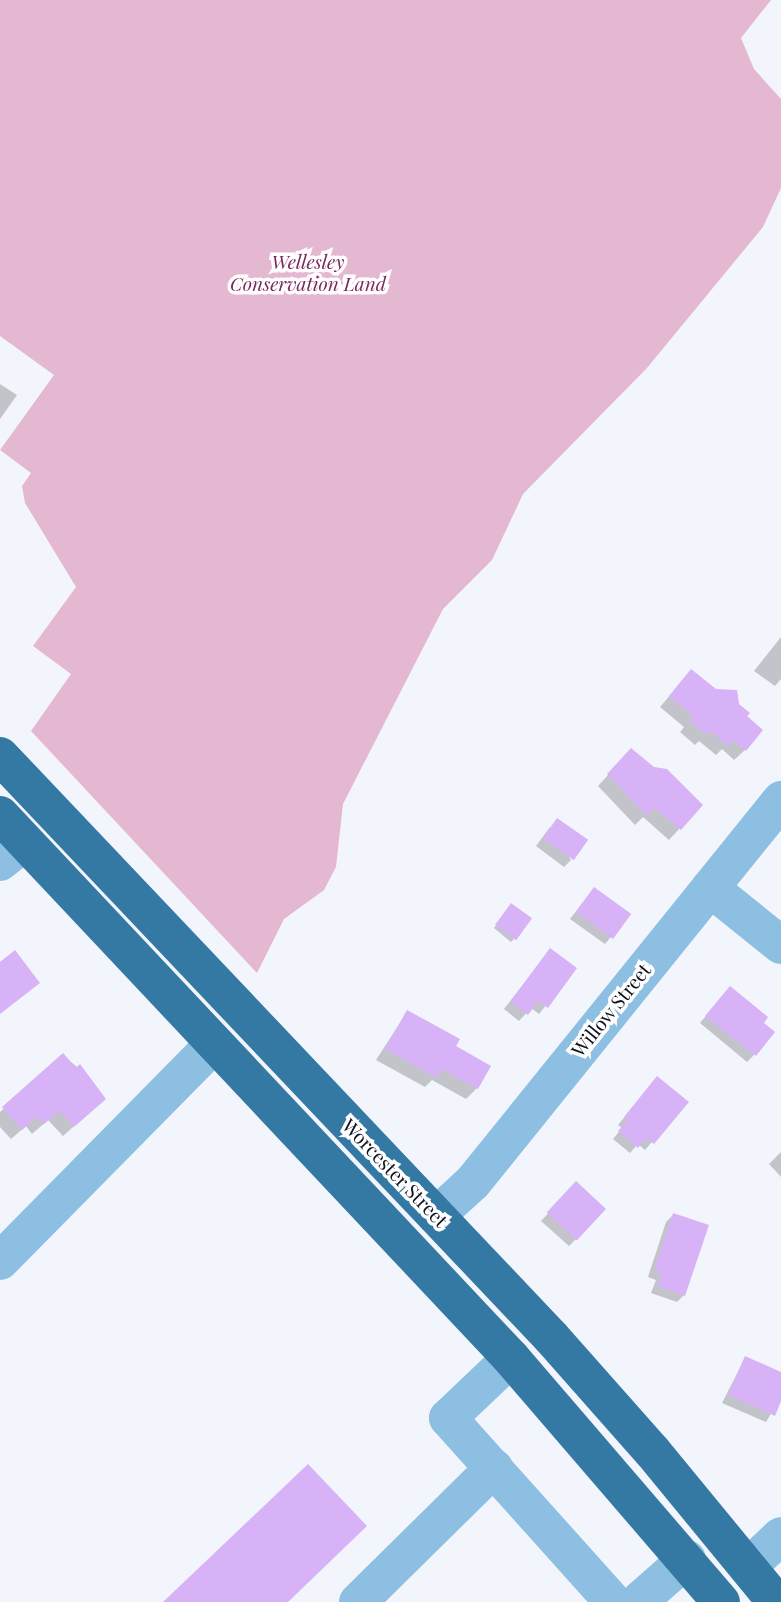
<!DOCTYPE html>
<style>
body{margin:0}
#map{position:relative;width:781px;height:1602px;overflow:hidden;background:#f3f5fc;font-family:"Playfair Display",serif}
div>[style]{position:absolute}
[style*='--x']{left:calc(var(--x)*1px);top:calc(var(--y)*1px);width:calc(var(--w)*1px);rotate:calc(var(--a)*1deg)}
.green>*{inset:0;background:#e5b8d1}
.shadow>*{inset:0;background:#0003}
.building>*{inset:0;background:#d7b2f6;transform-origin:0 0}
.minor>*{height:38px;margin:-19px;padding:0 19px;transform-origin:19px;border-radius:19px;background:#8dbfe2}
.highway>*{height:38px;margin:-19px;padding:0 19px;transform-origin:19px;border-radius:19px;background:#3379a3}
span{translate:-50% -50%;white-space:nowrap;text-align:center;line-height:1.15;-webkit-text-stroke:7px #fff;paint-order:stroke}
.park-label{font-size:19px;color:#7a275e;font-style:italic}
.street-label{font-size:19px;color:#0f121d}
</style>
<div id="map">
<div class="green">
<div style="clip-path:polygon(0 0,771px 0,741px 38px,754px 69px,781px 99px,781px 188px,763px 227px,647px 368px,523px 494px,492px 560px,443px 609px,343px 804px,336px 867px,324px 890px,284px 919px,257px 973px,31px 731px,71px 674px,33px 646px,76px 587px,25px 503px,22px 486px,31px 473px,0 450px,54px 375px,0 336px)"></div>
</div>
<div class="shadow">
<div style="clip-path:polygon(0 384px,17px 395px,0 419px)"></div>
<div style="clip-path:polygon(781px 637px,781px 679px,775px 686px,754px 671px)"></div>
<div style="clip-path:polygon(681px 682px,744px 717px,745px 750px,734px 760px,722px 749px,716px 755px,699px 741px,695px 745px,680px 732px,684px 727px,660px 707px)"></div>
<div style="clip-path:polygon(621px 761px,701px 805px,669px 840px,643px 817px,635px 825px,598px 786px)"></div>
<div style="clip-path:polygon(550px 827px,571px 860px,564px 867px,536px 846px)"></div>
<div style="clip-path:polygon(587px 897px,629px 915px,605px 944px,570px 919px)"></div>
<div style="clip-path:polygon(509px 908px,514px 939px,511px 942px,494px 928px)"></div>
<div style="clip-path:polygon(550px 950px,575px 969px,539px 1014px,531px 1008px,519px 1021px,504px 1009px)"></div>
<div style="clip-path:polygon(723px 995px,761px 1023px,754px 1055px,747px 1062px,700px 1023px)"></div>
<div style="clip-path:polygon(407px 1012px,453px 1047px,477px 1088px,466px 1099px,432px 1080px,425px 1087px,376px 1060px)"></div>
<div style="clip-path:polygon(63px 1055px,92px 1080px,93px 1109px,63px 1136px,48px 1120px,32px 1134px,26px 1126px,11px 1139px,0 1127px,0 1112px)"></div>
<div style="clip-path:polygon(651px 1085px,686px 1102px,645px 1150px,638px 1144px,630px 1153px,613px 1139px,622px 1128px,618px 1125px)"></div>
<div style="clip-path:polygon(781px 1152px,781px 1177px,769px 1164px)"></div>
<div style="clip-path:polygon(569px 1191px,576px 1239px,569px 1246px,541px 1221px)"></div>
<div style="clip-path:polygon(673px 1215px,684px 1295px,677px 1302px,651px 1293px,656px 1280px,648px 1277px,666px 1222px)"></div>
<div style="clip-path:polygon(745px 1358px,781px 1374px,781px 1397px,766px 1422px,722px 1403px)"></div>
</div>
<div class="building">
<div style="clip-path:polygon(691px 669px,716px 689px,737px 690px,739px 704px,750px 713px,747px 716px,763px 730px,746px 751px,733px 740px,728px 746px,710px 731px,707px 735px,689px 721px,693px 716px,669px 696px)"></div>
<div style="clip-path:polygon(631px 748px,654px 767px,667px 769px,703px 805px,681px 830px,654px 808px,647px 816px,607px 774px)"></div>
<div style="left:557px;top:818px;width:38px;height:25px;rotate:35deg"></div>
<div style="left:594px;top:887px;width:46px;height:31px;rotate:36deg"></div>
<div style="left:511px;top:903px;width:26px;height:27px;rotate:36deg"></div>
<div style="clip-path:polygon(550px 948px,577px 968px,548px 1008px,538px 1001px,528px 1015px,510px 1002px)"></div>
<div style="clip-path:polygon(15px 950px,40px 983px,0 1014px,0 962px)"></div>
<div style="clip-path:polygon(730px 986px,768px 1017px,764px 1023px,775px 1032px,756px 1056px,705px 1016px)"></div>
<div style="clip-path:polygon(407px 1010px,460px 1039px,456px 1046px,491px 1066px,478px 1089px,441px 1069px,437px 1078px,385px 1049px)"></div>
<div style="clip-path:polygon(63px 1053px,76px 1068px,80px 1064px,106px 1099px,74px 1127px,60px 1111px,44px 1124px,37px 1117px,22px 1130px,2px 1107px)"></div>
<div style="clip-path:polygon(657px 1076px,689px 1102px,654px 1144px,646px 1138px,638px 1148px,618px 1131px,628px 1120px,624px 1117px)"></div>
<div style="left:576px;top:1181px;width:41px;height:43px;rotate:43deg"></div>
<div style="clip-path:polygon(673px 1213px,709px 1225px,685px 1296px,657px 1286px,662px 1273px,654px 1270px)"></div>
<div style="clip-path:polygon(745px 1356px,781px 1372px,781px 1401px,775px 1416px,728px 1395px)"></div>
<div style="clip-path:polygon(308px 1464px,367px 1526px,288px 1602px,163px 1602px)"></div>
</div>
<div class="minor">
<div style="--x:0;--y:862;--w:32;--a:-39"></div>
<div style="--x:710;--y:888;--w:91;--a:38.8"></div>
<div style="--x:436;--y:1216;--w:50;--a:-42.6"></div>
<div style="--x:473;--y:1182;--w:491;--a:-51.1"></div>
<div style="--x:0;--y:1261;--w:305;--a:-45.4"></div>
<div style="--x:511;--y:1358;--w:87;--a:136.4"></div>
<div style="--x:448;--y:1418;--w:247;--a:48.1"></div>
<div style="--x:748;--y:1567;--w:45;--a:-43.2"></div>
<div style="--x:358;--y:1602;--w:191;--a:-44.6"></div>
<div style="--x:638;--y:1602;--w:65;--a:-41.3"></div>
</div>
<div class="highway">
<div style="--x:0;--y:756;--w:801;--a:46.52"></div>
<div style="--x:551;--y:1337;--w:152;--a:48.5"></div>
<div style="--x:652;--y:1451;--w:195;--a:50.6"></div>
<div style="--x:0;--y:815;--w:746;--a:46.74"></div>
<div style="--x:511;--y:1358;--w:322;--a:49.3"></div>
</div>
<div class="park-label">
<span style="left:308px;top:273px">Wellesley<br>Conservation Land</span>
</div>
<div class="street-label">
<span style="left:611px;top:1010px;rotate:-51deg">Willow Street</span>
<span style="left:395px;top:1173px;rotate:46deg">Worcester Street</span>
</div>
</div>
